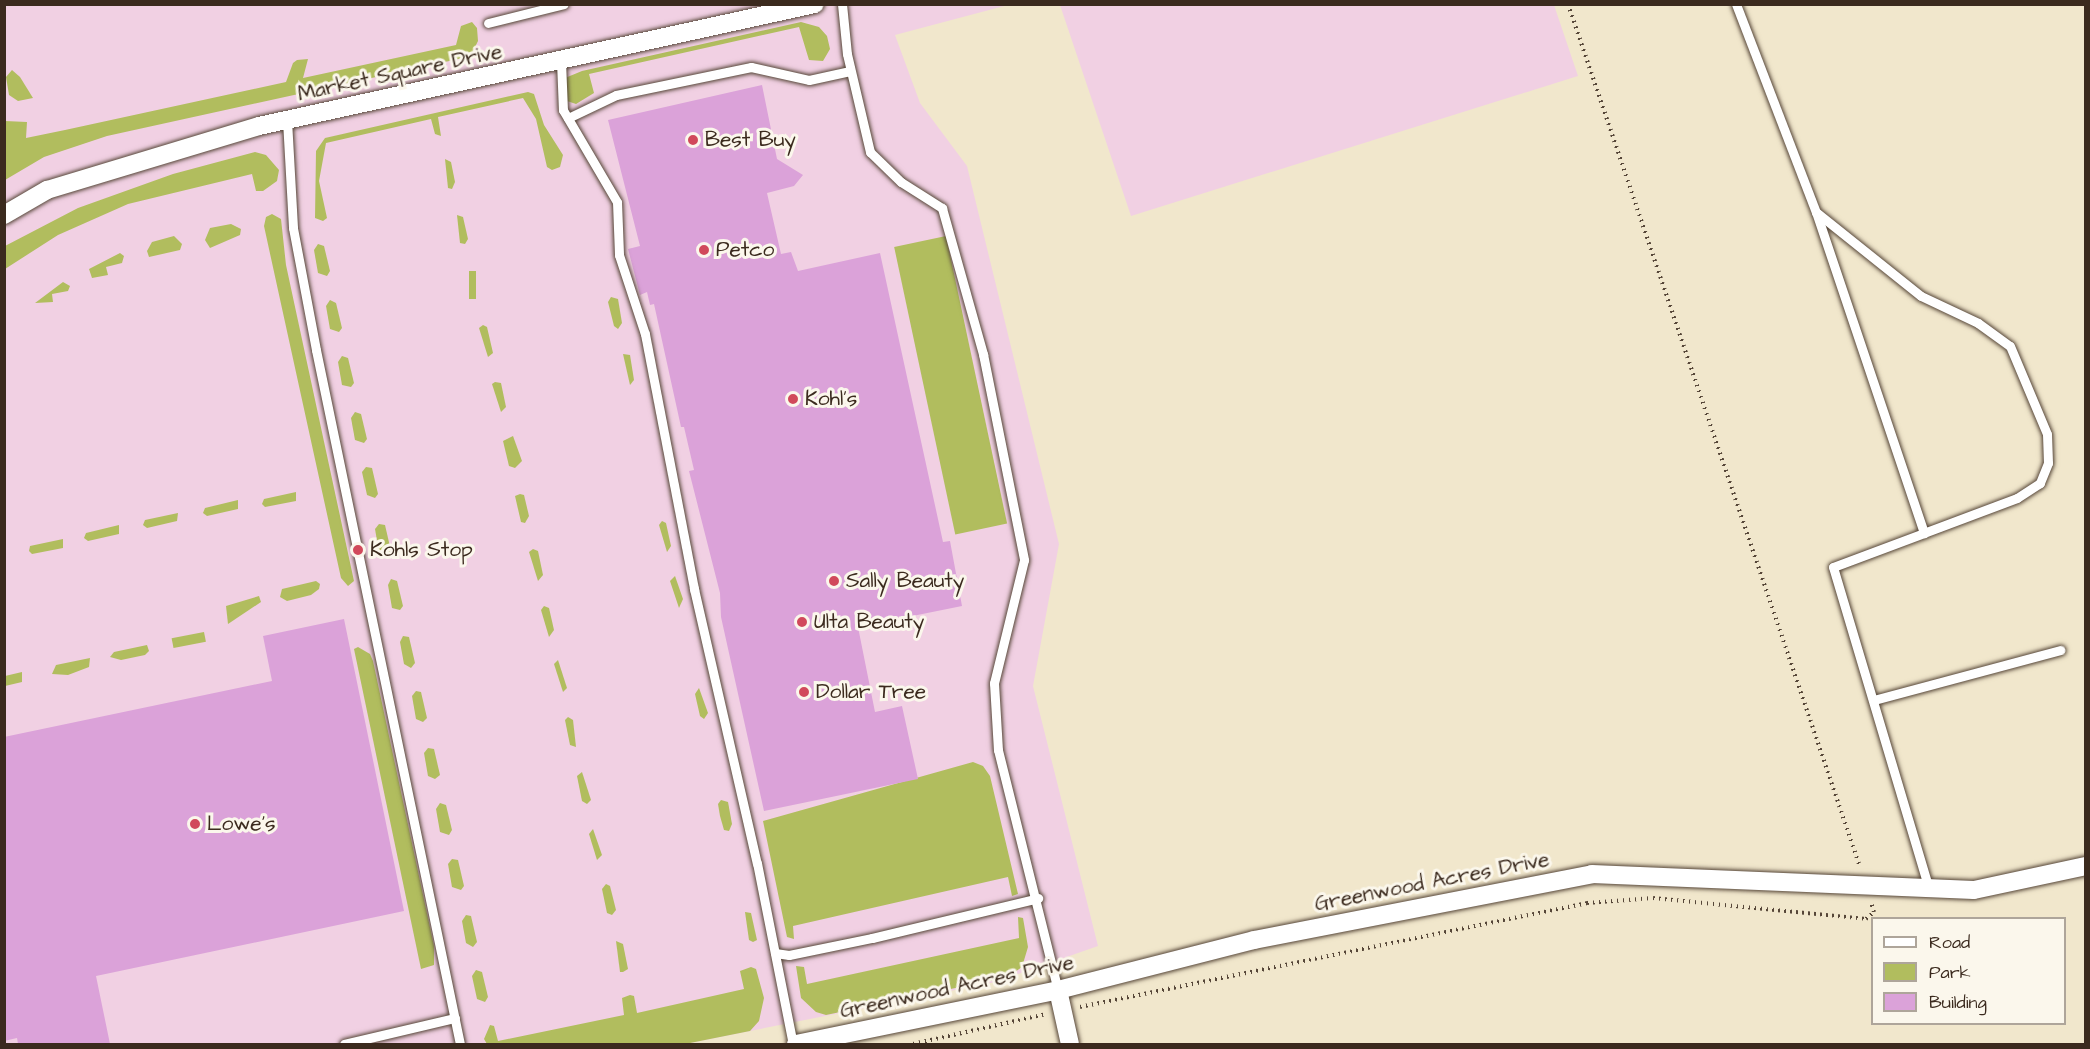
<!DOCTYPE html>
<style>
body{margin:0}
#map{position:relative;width:2090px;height:1049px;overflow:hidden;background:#f1e7cc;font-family:"Architects Daughter",sans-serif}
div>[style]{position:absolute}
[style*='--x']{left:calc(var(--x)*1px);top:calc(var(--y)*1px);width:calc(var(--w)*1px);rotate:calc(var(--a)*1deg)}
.built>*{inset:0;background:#f1d0e3}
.green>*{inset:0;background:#b1bd5e;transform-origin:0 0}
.building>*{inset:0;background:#dba2d9}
.path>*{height:4px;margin-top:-2px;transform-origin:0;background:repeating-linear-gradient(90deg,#564638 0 1.5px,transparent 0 6px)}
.roads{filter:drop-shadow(0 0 2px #564638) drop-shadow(0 0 2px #564638)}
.lane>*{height:9px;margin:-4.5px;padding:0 4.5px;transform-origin:4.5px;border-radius:4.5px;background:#fff}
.street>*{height:18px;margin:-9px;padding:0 9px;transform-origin:9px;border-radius:9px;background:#fff}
.dots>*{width:16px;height:16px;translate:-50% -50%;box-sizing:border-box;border:3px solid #fbf7ec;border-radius:50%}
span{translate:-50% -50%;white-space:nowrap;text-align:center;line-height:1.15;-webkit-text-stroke:6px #fbf7ec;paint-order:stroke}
.street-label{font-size:21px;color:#3b2a1e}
.poi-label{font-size:21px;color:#3b2a1e}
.left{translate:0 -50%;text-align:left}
.frame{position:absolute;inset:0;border:6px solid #3b2a1e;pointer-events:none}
.legend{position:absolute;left:1871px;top:917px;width:195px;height:108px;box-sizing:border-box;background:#fbf7ec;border:2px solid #aea59a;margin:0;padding:8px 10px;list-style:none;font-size:18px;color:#3b2a1e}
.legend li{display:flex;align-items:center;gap:12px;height:30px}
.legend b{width:30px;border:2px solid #aea59a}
</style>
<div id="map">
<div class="built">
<div style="clip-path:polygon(5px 5px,1008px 5px,895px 35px,920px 103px,967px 166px,1059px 544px,1033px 686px,1098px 946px,995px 982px,685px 1044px,5px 1044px)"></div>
<div style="clip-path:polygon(1060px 5px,1554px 5px,1578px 76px,1131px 216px)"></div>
</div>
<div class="green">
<div style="clip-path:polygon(472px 22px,477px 28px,478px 41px,472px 53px,463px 58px,107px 136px,44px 157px,5px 180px,5px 121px,27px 122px,26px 138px,65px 130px,286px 82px,293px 63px,297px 60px,308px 59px,303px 78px,456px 45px,461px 26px)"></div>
<div style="clip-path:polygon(801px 22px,819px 27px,827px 36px,830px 49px,823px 61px,809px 60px,799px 27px,589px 74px,594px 93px,576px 104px,567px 101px,565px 78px,582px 71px)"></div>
<div style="clip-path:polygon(12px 70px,20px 77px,33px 98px,18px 101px,9px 95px,6px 77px)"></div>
<div style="clip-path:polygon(528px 92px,534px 94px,544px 125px,563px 155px,560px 167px,552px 170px,547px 167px,536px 119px,523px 98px,438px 117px,441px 136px,435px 134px,431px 119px,326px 143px,319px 181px,327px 218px,323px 221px,315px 218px,316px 151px,325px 138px)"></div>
<div style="clip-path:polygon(255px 152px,266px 155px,279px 170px,277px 181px,263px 191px,256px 191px,252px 174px,128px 204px,58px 235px,5px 269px,5px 246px,78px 208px,173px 174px)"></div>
<div style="clip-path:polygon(445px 159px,451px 162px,455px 182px,452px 189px,448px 188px)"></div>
<div style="clip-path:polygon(272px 214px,281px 219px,286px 265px,354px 581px,348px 586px,341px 578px,269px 249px,264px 226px,266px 217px)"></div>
<div style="clip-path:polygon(457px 215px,463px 217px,468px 239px,465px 244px,460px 243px)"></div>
<div style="clip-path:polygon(231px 224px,241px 229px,240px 235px,210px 248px,205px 240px,210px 228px)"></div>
<div style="clip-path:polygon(174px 236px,182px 244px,180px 250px,149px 257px,147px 251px,152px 242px)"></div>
<div style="left:946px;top:236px;width:294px;height:53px;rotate:78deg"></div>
<div style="clip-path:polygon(318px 244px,324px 246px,330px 271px,327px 276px,318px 273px,314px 250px)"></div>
<div style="clip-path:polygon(120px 253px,124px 256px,122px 263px,106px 267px,108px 275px,92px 278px,89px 269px)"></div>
<div style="left:469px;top:271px;width:7px;height:28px"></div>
<div style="clip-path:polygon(63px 282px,70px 286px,68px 291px,52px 294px,53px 302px,35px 303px)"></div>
<div style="clip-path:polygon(611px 297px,618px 299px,622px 323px,618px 329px,614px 326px,608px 302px)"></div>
<div style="clip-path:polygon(330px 300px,336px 303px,342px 328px,339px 332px,330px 329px,326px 306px)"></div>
<div style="clip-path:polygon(483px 325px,487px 327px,493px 353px,488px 357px,479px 328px)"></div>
<div style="clip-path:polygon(623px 354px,630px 355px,634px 380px,630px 385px)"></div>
<div style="clip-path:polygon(342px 356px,348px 358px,354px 383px,351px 387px,342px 385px,338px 362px)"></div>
<div style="clip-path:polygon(495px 382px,501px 383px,506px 407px,501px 412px,492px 384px)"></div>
<div style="clip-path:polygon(355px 412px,361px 414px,367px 439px,364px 443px,355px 440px,351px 418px)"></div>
<div style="clip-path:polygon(513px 436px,522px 461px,515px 468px,509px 466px,503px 441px)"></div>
<div style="clip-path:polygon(366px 467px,372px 468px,378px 494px,375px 498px,367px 495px,362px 472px)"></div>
<div style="clip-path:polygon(296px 492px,296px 501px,265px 507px,262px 504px,264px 499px)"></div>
<div style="clip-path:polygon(520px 494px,524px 495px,529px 516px,525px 523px,521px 522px,515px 496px)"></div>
<div style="clip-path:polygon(238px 500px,238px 509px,207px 516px,203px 513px,205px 508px)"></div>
<div style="clip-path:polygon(178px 513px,177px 521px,147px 528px,143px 525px,145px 520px)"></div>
<div style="clip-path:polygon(662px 521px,666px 523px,671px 546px,667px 552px,659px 525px)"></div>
<div style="clip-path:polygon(379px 524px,385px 525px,391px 551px,388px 555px,379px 552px,375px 529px)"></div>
<div style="clip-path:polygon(119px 525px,119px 534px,88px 541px,84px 538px,86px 533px)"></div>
<div style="clip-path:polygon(63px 539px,63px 548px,32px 554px,29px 551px,30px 546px)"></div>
<div style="clip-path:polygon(533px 549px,538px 551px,543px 575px,538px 581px,529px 552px)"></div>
<div style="clip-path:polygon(675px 576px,683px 599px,679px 608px,670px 581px)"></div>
<div style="clip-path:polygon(391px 579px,397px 581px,403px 606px,400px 610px,392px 608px,388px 585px)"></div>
<div style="clip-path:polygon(316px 581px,320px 584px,319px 589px,311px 595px,287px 601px,280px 597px,282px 589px)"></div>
<div style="clip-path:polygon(259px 596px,261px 602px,228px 624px,226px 606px)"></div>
<div style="clip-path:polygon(544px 606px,549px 608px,554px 630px,549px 637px,541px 610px)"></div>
<div style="left:204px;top:632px;width:10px;height:33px;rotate:79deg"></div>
<div style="clip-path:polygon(403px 636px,409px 637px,415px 663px,411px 668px,404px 664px,400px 642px)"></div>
<div style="clip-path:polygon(147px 645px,149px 651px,145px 655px,121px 660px,110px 657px,114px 652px)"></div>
<div style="clip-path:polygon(358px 647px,370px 654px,373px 661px,434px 946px,434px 965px,421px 969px,354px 649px)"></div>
<div style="clip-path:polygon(90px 658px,89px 667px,68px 675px,52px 674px,56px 665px)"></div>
<div style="clip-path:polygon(558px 660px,567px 688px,563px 692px,554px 664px)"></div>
<div style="clip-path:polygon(22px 672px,22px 682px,5px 686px,5px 676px)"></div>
<div style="clip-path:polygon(699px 688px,708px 713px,704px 719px,700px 716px,695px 694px)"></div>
<div style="clip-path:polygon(416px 691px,421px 692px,427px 718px,423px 722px,416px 719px,412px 696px)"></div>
<div style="clip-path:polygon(568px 717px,573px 720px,576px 747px,570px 745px,565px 720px)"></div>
<div style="clip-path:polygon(428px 748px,434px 749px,440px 775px,435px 779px,428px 776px,424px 753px)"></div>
<div style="clip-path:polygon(973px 762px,983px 766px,990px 776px,1018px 894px,1012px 896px,1008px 877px,793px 926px,794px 939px,787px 937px,763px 821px)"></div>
<div style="clip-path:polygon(582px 772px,591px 800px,587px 804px,582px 801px,577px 776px)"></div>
<div style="clip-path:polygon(721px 800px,728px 802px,732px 824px,729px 831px,724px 830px,720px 816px,718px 804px)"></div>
<div style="clip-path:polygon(440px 803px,446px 805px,452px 830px,449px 835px,440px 832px,436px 809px)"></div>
<div style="clip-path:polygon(593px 829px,602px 855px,597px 860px,589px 834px)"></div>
<div style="clip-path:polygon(452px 859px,458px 860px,464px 886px,461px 890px,452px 887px,448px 864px)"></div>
<div style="clip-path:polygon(606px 884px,610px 886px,616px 910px,612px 915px,607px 913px,602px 889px)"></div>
<div style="clip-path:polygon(745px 912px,751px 913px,757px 940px,753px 942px,749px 940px)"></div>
<div style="clip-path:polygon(466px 915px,471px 916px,477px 942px,473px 947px,466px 943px,462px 921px)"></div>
<div style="clip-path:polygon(1018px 917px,1023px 918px,1028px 947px,1022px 967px,1008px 977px,826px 1015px,816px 1012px,801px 998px,796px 966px,804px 967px,807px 984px,1019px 938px)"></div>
<div style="clip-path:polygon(616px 941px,623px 944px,628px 969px,623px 972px,620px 972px)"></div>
<div style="clip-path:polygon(751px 967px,756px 969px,764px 998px,759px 1021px,750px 1031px,685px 1044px,487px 1044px,484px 1039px,490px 1025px,494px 1026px,498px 1041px,624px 1015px,622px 998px,630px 995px,634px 996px,637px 1013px,744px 989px,740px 971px)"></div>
<div style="clip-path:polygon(476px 970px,482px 972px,488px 997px,485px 1002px,477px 999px,472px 976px)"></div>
</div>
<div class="building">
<div style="clip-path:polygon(762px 85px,777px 159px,803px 175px,794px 186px,767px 193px,781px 254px,791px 252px,798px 271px,880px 253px,943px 542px,950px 541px,962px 606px,858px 627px,875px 712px,902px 706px,918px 779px,764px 811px,721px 617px,720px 593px,689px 471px,694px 470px,684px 427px,681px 427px,654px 304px,650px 305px,647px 292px,640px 295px,628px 249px,640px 246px,608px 120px)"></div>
<div style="clip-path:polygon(344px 619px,404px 911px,96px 976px,110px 1044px,18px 1044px,17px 1038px,4px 1041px,4px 737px,272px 681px,263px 636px)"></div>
</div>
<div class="path">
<div style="--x:1568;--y:4;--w:911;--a:71.31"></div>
<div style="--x:1080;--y:1007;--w:518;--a:-11.59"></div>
<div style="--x:1587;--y:903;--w:66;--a:-4.3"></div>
<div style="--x:1653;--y:898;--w:214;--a:5.6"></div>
<div style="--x:1866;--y:919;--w:11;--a:-41"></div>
<div style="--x:1874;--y:912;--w:9;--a:-108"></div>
<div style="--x:913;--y:1044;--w:136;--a:-12.7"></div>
</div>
<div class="roads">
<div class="lane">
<div style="--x:842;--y:4;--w:50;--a:84.3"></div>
<div style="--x:847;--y:54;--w:101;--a:76.8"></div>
<div style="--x:870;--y:152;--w:43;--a:44.1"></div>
<div style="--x:901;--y:182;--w:49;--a:32.4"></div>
<div style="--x:942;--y:208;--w:152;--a:74.3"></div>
<div style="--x:983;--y:354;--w:210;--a:78.7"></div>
<div style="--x:1024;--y:560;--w:127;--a:103.7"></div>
<div style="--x:994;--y:683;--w:67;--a:86.6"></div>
<div style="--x:998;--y:750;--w:247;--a:76"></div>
<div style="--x:1736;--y:4;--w:223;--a:69"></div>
<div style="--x:1816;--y:212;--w:339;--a:71.4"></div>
<div style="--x:1924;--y:533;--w:97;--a:159.5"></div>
<div style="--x:1833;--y:567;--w:336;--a:73.4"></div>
<div style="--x:488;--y:23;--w:78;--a:-14"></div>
<div style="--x:561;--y:61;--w:49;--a:87.7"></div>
<div style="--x:563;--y:110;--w:107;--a:59.6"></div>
<div style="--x:617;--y:202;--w:53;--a:87.8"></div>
<div style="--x:619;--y:255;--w:83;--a:71.8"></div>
<div style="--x:645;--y:334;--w:260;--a:79.1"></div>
<div style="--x:694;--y:589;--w:281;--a:77.1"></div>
<div style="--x:757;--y:863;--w:185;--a:78.8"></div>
<div style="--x:568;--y:118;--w:53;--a:-25.6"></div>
<div style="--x:616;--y:95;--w:138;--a:-11.7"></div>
<div style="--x:751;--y:67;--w:59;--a:12.6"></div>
<div style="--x:809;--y:80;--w:42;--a:-12.4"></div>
<div style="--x:287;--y:120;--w:108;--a:86.8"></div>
<div style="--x:293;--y:228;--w:124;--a:79.3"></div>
<div style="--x:316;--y:350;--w:709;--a:78.28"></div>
<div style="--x:1816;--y:212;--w:134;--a:38.7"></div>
<div style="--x:1921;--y:296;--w:63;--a:25.3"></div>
<div style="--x:1978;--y:323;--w:39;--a:36"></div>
<div style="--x:2010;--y:346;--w:95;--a:67.2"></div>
<div style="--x:2047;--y:434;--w:29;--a:88"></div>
<div style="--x:2048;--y:463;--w:22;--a:112"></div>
<div style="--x:2040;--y:483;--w:27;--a:147"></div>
<div style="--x:2017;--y:498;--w:99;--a:159.4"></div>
<div style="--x:1874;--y:700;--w:193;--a:-15"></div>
<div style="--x:775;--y:953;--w:14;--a:8"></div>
<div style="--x:789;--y:955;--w:85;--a:-11.6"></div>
<div style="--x:872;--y:938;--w:171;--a:-13.5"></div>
<div style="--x:344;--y:1044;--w:114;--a:-13.2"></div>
</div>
<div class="street">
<div style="--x:4;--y:215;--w:50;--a:-30.2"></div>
<div style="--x:47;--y:190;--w:221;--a:-16.8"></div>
<div style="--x:259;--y:126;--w:569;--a:-12.38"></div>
<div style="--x:1058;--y:990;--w:55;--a:77.5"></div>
<div style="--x:796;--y:1044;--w:268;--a:-11.6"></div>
<div style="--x:1058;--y:990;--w:202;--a:-14.3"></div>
<div style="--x:1254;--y:940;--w:344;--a:-11"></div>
<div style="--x:1592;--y:874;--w:382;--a:2.4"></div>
<div style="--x:1974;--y:890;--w:115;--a:-12.1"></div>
</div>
</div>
<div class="dots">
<div style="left:693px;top:140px;background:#d1495b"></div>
<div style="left:704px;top:250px;background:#d1495b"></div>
<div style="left:793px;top:399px;background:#d1495b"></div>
<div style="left:358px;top:550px;background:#d1495b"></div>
<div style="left:834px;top:581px;background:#d1495b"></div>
<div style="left:802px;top:622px;background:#d1495b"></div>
<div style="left:804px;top:692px;background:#d1495b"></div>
<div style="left:195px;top:824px;background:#d1495b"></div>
</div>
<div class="street-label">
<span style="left:400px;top:73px;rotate:-12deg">Market Square Drive</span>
<span style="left:1432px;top:882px;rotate:-11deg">Greenwood Acres Drive</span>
<span style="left:957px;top:987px;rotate:-12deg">Greenwood Acres Drive</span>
</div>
<div class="poi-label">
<span class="left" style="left:705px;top:140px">Best Buy</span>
<span class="left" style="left:716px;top:250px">Petco</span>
<span class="left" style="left:805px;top:399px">Kohl's</span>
<span class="left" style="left:370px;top:550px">Kohls Stop</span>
<span class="left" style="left:846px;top:581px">Sally Beauty</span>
<span class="left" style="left:814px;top:622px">Ulta Beauty</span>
<span class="left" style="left:816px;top:692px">Dollar Tree</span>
<span class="left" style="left:207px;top:824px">Lowe's</span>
</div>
<div class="frame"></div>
<ul class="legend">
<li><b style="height:8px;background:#fff"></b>Road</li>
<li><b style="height:16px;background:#b1bd5e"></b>Park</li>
<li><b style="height:16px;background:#dba2d9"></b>Building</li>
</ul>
</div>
